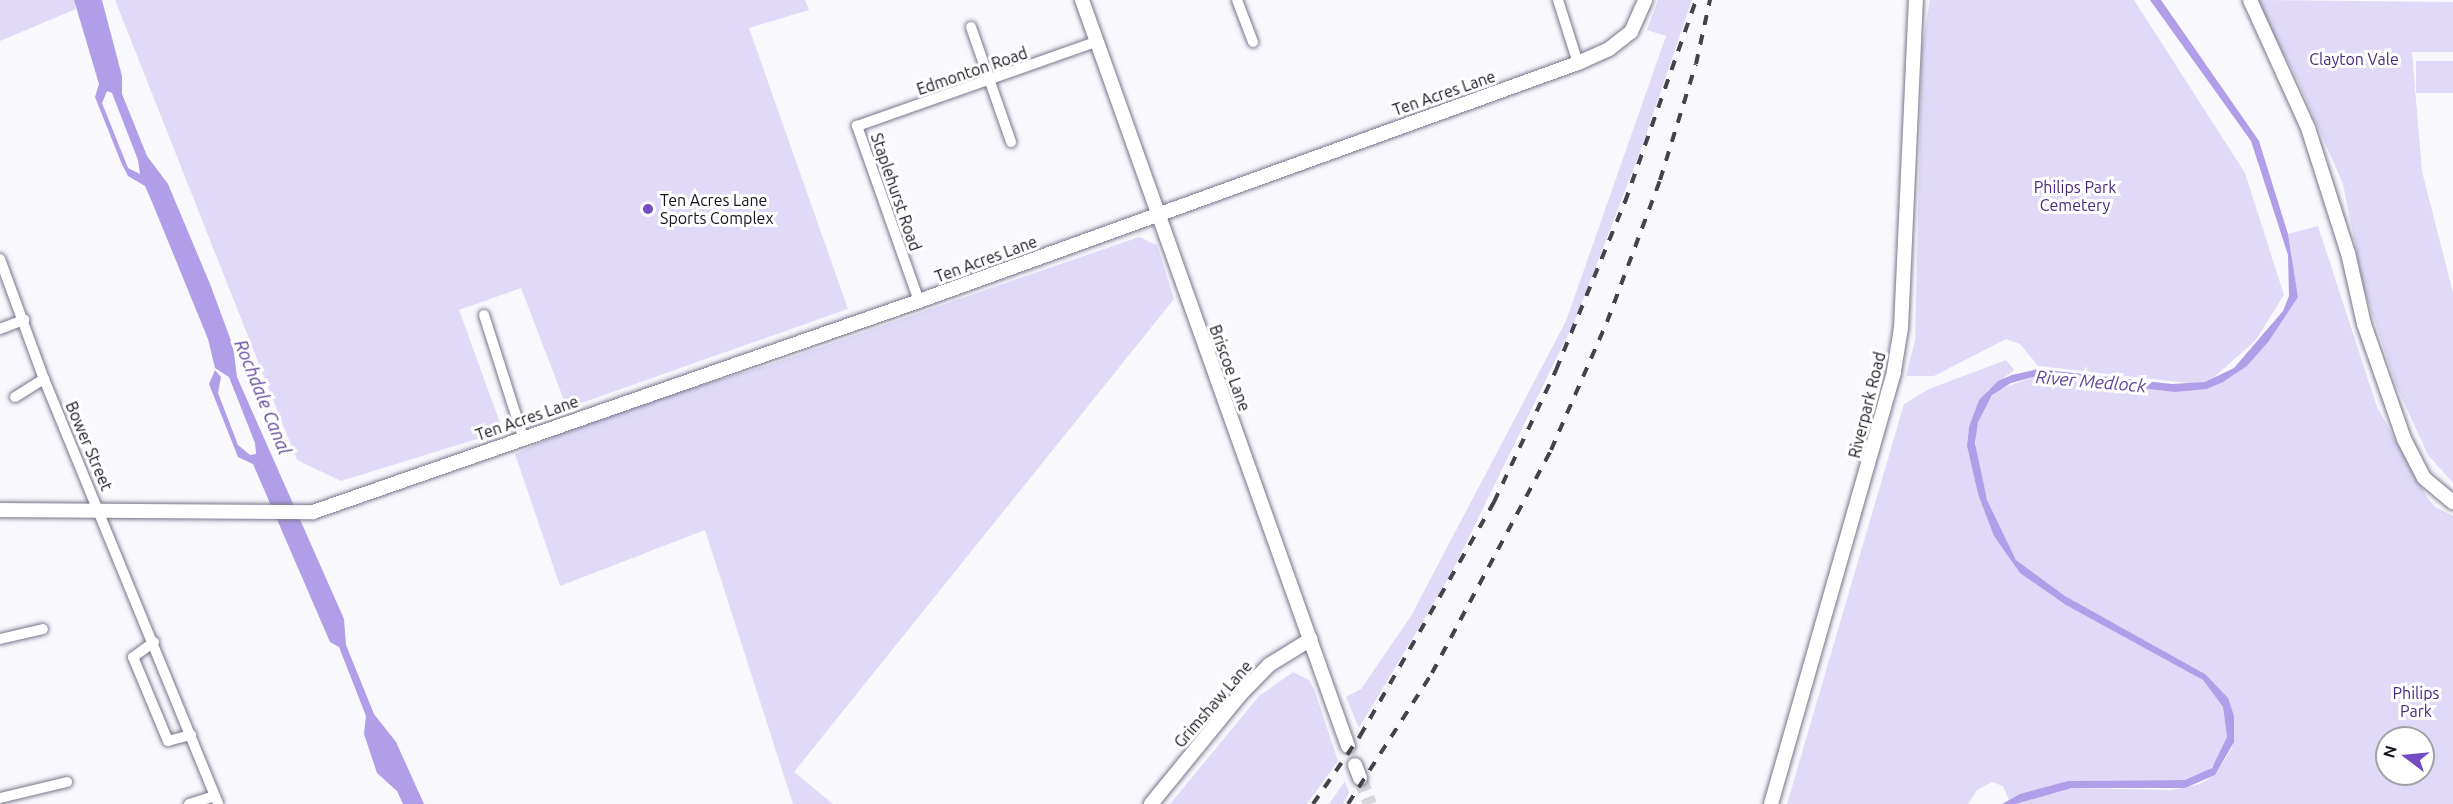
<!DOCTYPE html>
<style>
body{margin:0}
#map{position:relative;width:2453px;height:804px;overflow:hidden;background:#f9f8fd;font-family:Ubuntu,sans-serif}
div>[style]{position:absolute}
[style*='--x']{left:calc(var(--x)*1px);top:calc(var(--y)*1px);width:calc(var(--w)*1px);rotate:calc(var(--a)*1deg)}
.green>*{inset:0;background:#e0daf8;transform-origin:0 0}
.water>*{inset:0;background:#b09ee8}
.tertiary-tunnel>*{height:14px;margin-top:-7px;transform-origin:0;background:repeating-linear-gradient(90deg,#d7d6db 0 14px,transparent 0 21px)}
.roads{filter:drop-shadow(0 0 2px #79748a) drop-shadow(0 0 2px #79748a)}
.minor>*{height:10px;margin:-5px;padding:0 5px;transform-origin:5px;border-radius:5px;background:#fff}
.tertiary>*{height:14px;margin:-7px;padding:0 7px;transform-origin:7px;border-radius:7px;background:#fff}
.rail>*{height:4px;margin-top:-2px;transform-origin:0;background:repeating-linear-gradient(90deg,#44424a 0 10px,transparent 0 20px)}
.dots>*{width:16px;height:16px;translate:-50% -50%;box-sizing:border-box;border:3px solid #fff;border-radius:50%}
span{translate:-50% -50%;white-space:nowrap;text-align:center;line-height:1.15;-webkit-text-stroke:6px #fff;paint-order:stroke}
.park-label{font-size:16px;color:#47297e}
.street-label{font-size:16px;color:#16141d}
.poi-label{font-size:16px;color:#16141d}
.left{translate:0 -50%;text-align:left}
.water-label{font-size:18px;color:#5f449b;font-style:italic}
.north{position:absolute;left:2375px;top:726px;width:60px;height:60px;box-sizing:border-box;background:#fff;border:2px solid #a2a1a5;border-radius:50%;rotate:286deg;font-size:16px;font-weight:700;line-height:24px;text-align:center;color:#16141d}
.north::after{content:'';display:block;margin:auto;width:21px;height:27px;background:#734bc3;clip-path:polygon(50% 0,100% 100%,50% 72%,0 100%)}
</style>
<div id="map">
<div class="green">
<div style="clip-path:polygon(0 0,74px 0,76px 9px,0 41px)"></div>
<div style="clip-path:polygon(115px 0,805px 0,809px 10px,749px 28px,848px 309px,567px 408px,521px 288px,459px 310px,503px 431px,341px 481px,297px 460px)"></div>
<div style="clip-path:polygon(1658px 0,1692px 0,1641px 149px,1576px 318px,1451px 574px,1359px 728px,1346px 697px,1361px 689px,1411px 616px,1566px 321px,1666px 36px,1647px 30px)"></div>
<div style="clip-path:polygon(1930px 0,2134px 0,2245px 173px,2284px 295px,2255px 341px,2205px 385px,2038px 366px,2020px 344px,2006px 339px,1934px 376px,1906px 376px,1915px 340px,1922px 47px)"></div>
<div style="clip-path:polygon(2256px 0,2453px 2px,2453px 52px,2412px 52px,2422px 171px,2453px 293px,2453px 483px,2428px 455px,2396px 385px,2364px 289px,2343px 184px,2298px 81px)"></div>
<div style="left:2453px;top:61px;width:32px;height:37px;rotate:90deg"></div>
<div style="clip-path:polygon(evenodd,2318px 226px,2377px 407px,2427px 497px,2435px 507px,2453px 516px,2453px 804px,2016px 804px,2072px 788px,2172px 790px,2200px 784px,2215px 775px,2232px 748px,2234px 716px,2205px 674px,2065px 596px,2016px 560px,1987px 500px,1977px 461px,1975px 432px,1983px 407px,1997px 390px,2037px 376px,2207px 389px,2223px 382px,2247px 366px,2269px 341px,2298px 297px,2288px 234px,2318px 226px,2387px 738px,2423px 738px,2423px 774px,2387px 774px,2387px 738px)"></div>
<div style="clip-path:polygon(1139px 237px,1157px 245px,1174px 299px,794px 772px,833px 804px,793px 804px,705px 530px,560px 586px,515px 454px,602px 415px,769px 365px)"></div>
<div style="clip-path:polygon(2006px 360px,2014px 370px,1988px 390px,1969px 427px,1967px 446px,1978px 494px,2020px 573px,2203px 680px,2223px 707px,2227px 737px,2220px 757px,2206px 773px,2185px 780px,2068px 781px,2009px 800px,2003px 786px,1992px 782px,1977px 790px,1968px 804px,1787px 804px,1904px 404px,1929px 389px)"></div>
<div style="clip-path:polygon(1293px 672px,1309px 680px,1314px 689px,1338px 761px,1307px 804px,1170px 804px,1259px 696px)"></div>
<div style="clip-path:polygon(1345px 781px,1349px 793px,1343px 804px,1329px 804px)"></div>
</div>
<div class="water">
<div style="clip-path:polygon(evenodd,74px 0,102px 0,122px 76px,122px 94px,147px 156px,168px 184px,210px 284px,233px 346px,237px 377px,344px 619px,346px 645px,374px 714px,396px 742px,424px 804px,403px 804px,397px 791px,377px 773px,364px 734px,366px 716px,339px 647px,330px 642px,253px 464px,238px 457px,209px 384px,215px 370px,221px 377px,218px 393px,238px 445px,250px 455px,256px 454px,255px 443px,229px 377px,215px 368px,208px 339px,152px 202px,145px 186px,128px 176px,121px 162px,95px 97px,99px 84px,74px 0,107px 91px,112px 93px,138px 160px,140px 174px,128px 168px,102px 103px,107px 91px)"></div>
<div style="clip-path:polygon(2150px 0,2161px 0,2259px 141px,2288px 234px,2298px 297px,2269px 341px,2247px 366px,2223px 382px,2207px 389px,2175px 392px,2037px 376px,2011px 383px,1992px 395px,1978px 422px,1975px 443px,1987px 500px,2016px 560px,2065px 596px,2205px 674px,2228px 698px,2234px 716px,2234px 742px,2215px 775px,2185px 788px,2072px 788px,2016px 804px,2002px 804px,2020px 794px,2068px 781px,2185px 780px,2212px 768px,2227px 737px,2223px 707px,2203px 680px,2066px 605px,2020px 573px,1994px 536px,1978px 494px,1967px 446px,1969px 427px,1979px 400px,1998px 381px,2012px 375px,2038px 369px,2172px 384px,2205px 382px,2234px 368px,2283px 311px,2289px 296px,2288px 255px,2251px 141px)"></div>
</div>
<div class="tertiary-tunnel">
<div style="--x:1360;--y:778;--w:28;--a:69"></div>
</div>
<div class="roads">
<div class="minor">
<div style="--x:1237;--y:0;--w:45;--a:69.1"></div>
<div style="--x:1558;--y:0;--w:66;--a:72.4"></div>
<div style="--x:971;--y:27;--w:122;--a:70.8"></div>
<div style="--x:0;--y:259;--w:128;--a:69.9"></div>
<div style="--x:44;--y:379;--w:459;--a:67.7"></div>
<div style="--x:919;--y:301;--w:186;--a:-109.5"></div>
<div style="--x:857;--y:126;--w:253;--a:-19.4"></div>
<div style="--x:484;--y:315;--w:128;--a:72.3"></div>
<div style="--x:0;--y:329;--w:26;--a:-21"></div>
<div style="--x:15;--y:397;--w:34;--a:-32"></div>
<div style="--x:0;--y:639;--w:44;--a:-13.1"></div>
<div style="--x:154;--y:642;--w:26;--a:144"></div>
<div style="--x:133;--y:657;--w:91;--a:67.4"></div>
<div style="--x:168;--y:741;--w:24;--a:-15"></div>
<div style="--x:0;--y:798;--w:69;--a:-13.4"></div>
<div style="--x:189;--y:804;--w:27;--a:-17"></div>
</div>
<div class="tertiary">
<div style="--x:1082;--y:0;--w:792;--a:70.38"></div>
<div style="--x:2250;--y:0;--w:141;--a:65.6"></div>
<div style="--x:2308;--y:128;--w:131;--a:72.3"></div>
<div style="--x:2348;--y:253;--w:73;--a:77.3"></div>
<div style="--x:2364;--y:324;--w:122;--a:70.8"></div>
<div style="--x:2404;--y:439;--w:44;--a:62.9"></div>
<div style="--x:2424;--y:478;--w:38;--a:40"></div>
<div style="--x:0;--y:510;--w:313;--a:0.4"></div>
<div style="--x:313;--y:512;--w:642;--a:-19.2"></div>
<div style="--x:919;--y:301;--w:701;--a:-19.86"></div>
<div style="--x:1578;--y:63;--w:34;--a:-24"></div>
<div style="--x:1609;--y:49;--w:28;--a:-38"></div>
<div style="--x:1631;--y:32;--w:35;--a:-66"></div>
<div style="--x:1355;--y:765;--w:14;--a:69"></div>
<div style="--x:1151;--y:804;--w:141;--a:-50.8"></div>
<div style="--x:1240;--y:695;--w:42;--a:-46"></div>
<div style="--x:1269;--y:665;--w:49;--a:-31.8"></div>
<div style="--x:1771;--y:804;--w:450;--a:-74.1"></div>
<div style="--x:1894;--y:371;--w:44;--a:-80.8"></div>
<div style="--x:1901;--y:328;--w:328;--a:-87.4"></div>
</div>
</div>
<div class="rail">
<div style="--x:1313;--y:804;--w:83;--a:-55.3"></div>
<div style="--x:1360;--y:736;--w:270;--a:-60.2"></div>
<div style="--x:1494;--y:502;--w:146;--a:-64.8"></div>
<div style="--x:1556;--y:370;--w:182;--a:-67.7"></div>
<div style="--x:1625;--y:202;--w:214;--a:-70.6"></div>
<div style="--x:1348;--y:804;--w:156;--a:-57.3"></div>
<div style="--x:1432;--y:673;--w:253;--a:-61.9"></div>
<div style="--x:1551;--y:450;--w:140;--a:-66.4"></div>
<div style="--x:1607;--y:322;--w:152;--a:-69.5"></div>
<div style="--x:1660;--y:180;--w:121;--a:-72.8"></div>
<div style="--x:1696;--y:64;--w:66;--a:-77.7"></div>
</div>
<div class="dots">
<div style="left:648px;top:209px;background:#734bc3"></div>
</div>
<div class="park-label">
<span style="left:2354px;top:59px">Clayton Vale</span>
<span style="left:2075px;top:196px">Philips Park<br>Cemetery</span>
<span style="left:2416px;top:702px">Philips<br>Park</span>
</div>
<div class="street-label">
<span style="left:972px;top:71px;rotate:-19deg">Edmonton Road</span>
<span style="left:1444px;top:93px;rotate:-19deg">Ten Acres Lane</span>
<span style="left:896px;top:192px;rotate:71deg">Staplehurst Road</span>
<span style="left:986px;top:259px;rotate:-20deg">Ten Acres Lane</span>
<span style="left:1230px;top:368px;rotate:70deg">Briscoe Lane</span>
<span style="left:1867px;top:405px;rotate:-76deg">Riverpark Road</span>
<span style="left:527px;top:418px;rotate:-19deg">Ten Acres Lane</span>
<span style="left:89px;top:446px;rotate:67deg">Bower Street</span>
<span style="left:1213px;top:704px;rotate:-49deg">Grimshaw Lane</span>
</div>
<div class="poi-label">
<span class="left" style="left:660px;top:209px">Ten Acres Lane<br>Sports Complex</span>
</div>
<div class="water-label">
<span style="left:2091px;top:381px;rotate:5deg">River Medlock</span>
<span style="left:263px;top:397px;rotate:68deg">Rochdale Canal</span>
</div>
<div class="north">N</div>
</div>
